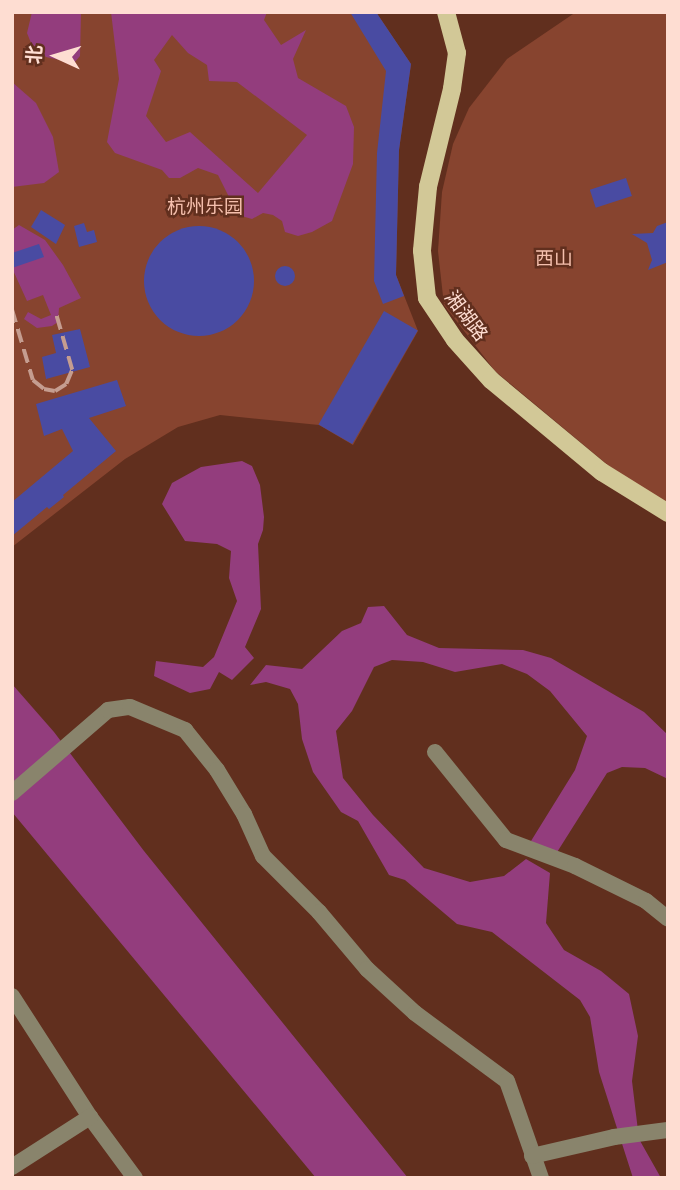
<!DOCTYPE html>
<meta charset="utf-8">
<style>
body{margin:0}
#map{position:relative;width:680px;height:1190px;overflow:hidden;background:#612f1e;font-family:"Fira Sans","Noto Sans SC",sans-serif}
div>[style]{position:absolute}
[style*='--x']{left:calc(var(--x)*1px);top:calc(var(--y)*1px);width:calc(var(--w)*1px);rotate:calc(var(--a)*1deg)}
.green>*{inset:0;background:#87442f}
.water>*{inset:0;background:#933d7d}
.building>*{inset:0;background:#494ba2;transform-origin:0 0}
.round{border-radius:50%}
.minor>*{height:16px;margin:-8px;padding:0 8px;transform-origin:8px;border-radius:8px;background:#89846c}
.major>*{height:18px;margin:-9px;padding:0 9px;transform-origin:9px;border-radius:9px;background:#d2c897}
.rail>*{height:3.5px;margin-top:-1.75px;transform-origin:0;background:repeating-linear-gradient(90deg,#c59d90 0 14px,transparent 0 21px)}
span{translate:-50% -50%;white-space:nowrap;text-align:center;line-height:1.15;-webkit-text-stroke:5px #612f1e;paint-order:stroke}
.park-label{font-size:19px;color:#f5bfad}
.street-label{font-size:19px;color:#feddd2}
.frame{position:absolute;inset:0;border:14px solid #feddd2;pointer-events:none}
.north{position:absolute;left:21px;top:21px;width:70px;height:70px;-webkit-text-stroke:5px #612f1e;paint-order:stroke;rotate:274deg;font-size:19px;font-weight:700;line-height:28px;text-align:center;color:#feddd2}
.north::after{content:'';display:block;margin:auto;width:24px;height:32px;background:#feddd2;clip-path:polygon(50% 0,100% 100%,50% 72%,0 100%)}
</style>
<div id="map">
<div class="green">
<div style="clip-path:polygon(12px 12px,376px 12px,411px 64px,399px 150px,396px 275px,418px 331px,353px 445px,319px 425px,220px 415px,178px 427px,125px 459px,12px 547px)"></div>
<div style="clip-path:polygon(576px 12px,668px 12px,668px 504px,609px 466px,495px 371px,444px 305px,438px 251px,442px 192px,453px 144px,469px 108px,507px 59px)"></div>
</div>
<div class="water">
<div style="clip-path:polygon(32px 12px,81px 12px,80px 56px,74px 63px,46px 57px,31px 43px,27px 33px)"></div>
<div style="clip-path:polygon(evenodd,111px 12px,267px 12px,264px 20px,281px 45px,306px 30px,293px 59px,298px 78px,346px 106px,354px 127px,353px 164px,332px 221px,312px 232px,298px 236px,285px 232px,282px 221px,273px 215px,263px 213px,252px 219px,238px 215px,218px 175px,198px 168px,180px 178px,169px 178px,162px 170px,115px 153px,107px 142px,119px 79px,111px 12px,172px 35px,188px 53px,207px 65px,209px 81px,237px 82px,307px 135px,258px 193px,190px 132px,166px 142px,146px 116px,161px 71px,154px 60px,172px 35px)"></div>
<div style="clip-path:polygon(12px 82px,36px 103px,53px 137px,59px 172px,44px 183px,12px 187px)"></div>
<div style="clip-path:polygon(19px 225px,45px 240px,63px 265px,81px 298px,59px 308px,58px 322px,52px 326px,37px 328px,24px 319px,28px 312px,41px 319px,51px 315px,43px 295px,27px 301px,12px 268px,12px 230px)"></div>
<div style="clip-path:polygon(242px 461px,252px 466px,260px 485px,264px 517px,263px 530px,258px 544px,261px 609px,245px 647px,254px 658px,232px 680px,219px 672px,210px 689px,190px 693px,154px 676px,156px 661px,203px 667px,214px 657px,237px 601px,229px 578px,231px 551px,217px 544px,185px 541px,162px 504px,172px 483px,201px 467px)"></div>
<div style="clip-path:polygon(384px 606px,407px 635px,439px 648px,523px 650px,551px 658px,644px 712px,668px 735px,668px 779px,645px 768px,622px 767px,607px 773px,554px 857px,531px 841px,575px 770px,587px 736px,550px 691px,527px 674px,502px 664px,455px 672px,423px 662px,392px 660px,374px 667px,352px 711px,336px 731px,343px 778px,373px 815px,424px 868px,470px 882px,504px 876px,526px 859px,550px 873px,546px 923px,564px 950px,601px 971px,629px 994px,638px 1036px,632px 1081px,639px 1139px,661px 1178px,633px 1178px,599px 1072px,590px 1017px,580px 1000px,492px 932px,457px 924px,405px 880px,389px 875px,358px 821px,341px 812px,313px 772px,302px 739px,298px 704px,290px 689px,266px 682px,250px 685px,266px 665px,302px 669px,342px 631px,361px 623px,368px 607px)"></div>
<div style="clip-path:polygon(12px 684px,54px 732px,144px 851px,408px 1178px,316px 1178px,12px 812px)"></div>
</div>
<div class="building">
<div style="clip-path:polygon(350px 12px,376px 12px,411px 64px,399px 150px,396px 275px,404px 296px,383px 304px,374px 281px,377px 153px,386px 71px)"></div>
<div style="left:626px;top:178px;width:19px;height:38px;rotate:72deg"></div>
<div style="clip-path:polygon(41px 210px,65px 225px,56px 244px,31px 227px)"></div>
<div style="clip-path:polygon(668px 222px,668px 262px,648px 270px,652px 260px,647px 243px,632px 234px,653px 233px,657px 226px)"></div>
<div style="clip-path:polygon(84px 223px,87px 232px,94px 230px,97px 242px,79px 247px,74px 226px)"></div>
<div class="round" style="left:144px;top:226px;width:110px;height:110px"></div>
<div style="clip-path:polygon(39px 244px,44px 257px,12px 268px,12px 253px)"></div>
<div class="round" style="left:275px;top:266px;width:20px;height:20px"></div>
<div style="left:384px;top:311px;width:39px;height:131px;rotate:30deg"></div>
<div style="clip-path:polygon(80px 329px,90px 367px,46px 379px,42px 357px,56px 353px,52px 335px)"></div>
<div style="clip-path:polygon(117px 380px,126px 406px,89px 418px,116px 451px,63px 495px,64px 497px,49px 509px,47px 507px,12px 536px,12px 502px,73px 451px,62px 429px,44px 436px,36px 404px)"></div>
</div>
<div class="minor">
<div style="--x:435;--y:752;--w:113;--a:51.1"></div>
<div style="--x:506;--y:840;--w:74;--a:20.6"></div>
<div style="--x:575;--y:866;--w:79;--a:26.2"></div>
<div style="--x:646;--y:901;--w:28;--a:39"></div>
<div style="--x:12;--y:793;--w:127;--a:-40.8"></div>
<div style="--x:108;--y:710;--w:22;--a:-8"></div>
<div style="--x:130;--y:707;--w:60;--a:22.7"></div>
<div style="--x:185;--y:730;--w:51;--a:51.3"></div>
<div style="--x:217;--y:770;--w:52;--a:58.5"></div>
<div style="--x:244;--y:814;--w:46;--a:65.7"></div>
<div style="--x:263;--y:856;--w:79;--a:45"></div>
<div style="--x:319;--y:912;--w:75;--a:49.9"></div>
<div style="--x:367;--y:969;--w:65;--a:42.5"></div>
<div style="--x:415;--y:1013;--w:114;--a:36.5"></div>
<div style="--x:507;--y:1081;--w:103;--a:70.7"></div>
<div style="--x:12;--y:996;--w:144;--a:57.2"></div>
<div style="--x:90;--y:1117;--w:76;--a:53.6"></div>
<div style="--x:532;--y:1156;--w:84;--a:-13"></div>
<div style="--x:614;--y:1137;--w:54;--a:-7.4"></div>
<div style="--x:12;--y:1167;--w:93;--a:-32.7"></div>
</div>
<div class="major">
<div style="--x:446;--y:12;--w:42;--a:75"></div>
<div style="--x:457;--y:53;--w:36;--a:98"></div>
<div style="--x:452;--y:89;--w:101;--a:103.8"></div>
<div style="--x:428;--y:187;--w:64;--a:95.4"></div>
<div style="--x:422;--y:251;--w:47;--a:83.9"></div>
<div style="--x:427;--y:298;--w:50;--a:56.3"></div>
<div style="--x:455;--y:340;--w:54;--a:48"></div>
<div style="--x:491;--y:380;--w:144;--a:39.7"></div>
<div style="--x:602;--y:472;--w:78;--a:31.8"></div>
</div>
<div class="rail">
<div style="--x:12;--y:309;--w:74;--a:73.5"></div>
<div style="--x:33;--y:380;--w:14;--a:39"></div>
<div style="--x:44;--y:389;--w:11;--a:10"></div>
<div style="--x:55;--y:391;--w:13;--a:-32"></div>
<div style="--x:66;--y:384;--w:15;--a:-67"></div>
<div style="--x:72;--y:370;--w:61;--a:-106.1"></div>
</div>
<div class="park-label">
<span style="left:205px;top:207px">杭州乐园</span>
<span style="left:554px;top:259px">西山</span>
</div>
<div class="street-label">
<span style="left:466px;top:316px;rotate:53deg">湘湖路</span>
</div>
<div class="frame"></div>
<div class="north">北</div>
</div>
